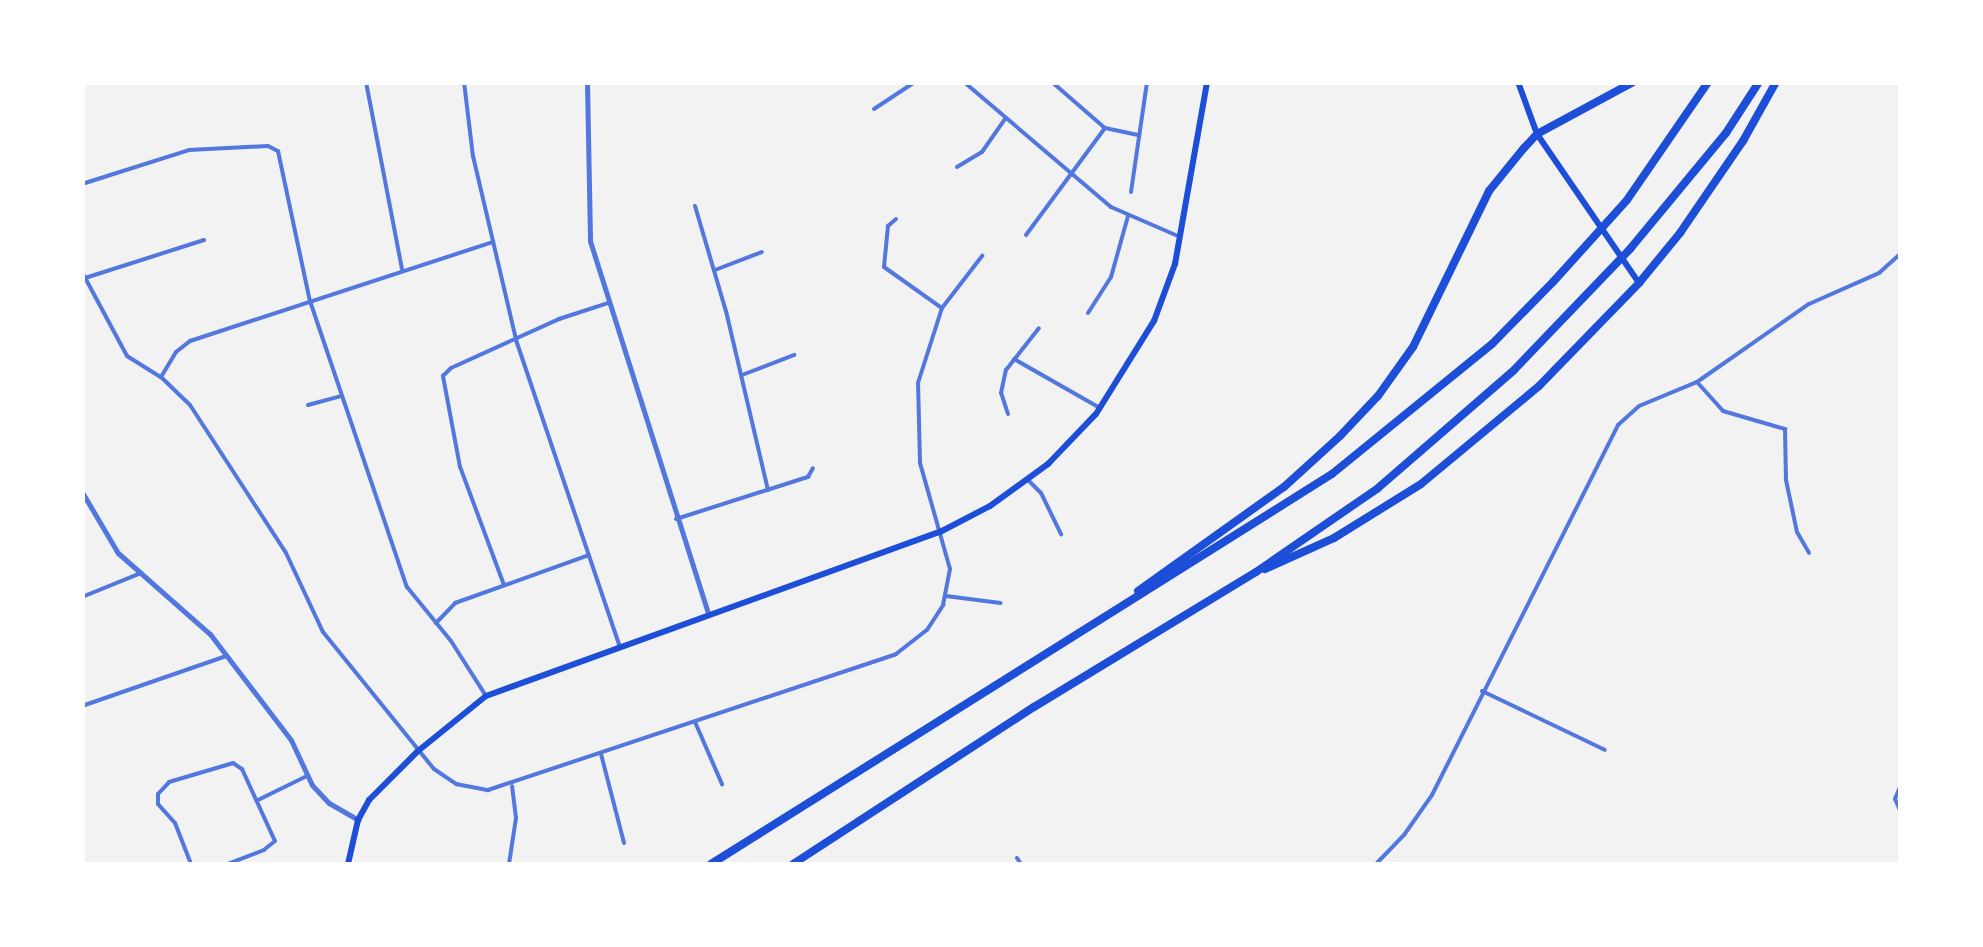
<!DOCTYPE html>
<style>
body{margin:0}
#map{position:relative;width:1983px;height:947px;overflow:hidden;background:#f2f2f2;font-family:Signika,sans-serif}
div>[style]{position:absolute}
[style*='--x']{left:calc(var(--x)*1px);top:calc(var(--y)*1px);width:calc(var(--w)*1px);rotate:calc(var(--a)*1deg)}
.minor>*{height:4px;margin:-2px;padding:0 2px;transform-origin:2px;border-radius:2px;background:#5277de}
.tertiary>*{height:5px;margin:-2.5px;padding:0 2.5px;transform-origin:2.5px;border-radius:2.5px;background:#5277de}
.secondary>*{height:6px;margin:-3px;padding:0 3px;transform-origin:3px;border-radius:3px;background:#1d4ed8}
.motorway>*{height:8px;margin:-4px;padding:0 4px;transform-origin:4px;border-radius:4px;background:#1d4ed8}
span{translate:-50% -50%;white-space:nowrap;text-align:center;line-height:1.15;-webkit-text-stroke:10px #fff;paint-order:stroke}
.frame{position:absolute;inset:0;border:85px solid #fff;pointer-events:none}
</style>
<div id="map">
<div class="minor">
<div style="--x:366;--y:82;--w:190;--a:79.1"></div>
<div style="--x:464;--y:82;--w:75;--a:83.1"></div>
<div style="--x:473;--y:156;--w:189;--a:76.8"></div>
<div style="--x:516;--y:340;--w:322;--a:71.3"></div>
<div style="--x:964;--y:82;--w:193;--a:40.4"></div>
<div style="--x:1111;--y:207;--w:73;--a:23.4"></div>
<div style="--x:1052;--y:82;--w:70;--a:41"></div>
<div style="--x:1105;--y:128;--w:35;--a:12"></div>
<div style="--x:82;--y:84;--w:6;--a:-18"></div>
<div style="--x:874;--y:109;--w:49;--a:-33.4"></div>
<div style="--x:957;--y:167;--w:29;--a:-31"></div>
<div style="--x:982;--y:152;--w:40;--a:-55.1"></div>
<div style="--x:82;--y:184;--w:112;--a:-17.6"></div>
<div style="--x:189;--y:150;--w:79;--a:-2.9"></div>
<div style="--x:268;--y:146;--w:11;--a:27"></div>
<div style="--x:278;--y:151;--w:153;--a:78"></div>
<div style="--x:310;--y:301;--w:302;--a:71.3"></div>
<div style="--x:407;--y:587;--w:70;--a:50.8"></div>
<div style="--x:451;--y:641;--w:65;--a:57.5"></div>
<div style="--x:1131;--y:192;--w:111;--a:-81.7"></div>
<div style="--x:695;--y:206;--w:109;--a:73.6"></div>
<div style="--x:726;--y:311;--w:184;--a:76.8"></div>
<div style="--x:896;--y:219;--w:11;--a:139"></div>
<div style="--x:888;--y:226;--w:41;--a:95.6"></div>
<div style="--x:884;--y:267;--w:71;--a:35.3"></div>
<div style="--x:1026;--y:235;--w:133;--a:-53.6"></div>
<div style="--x:715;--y:270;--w:50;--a:-21"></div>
<div style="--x:82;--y:272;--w:95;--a:61.8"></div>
<div style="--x:127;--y:356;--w:40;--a:32"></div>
<div style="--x:161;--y:377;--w:40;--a:44"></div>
<div style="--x:190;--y:405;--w:176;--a:57"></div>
<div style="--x:286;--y:553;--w:87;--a:64.9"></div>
<div style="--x:323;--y:632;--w:176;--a:51"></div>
<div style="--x:434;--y:769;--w:27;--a:34"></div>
<div style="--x:456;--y:784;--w:33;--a:11"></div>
<div style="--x:488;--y:790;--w:430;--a:-18.4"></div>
<div style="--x:896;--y:654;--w:39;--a:-38"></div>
<div style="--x:927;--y:630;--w:30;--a:-57"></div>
<div style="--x:943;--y:605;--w:37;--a:-79"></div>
<div style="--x:950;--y:569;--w:110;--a:-105.8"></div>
<div style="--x:920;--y:463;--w:80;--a:-91.4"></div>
<div style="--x:918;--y:383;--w:79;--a:-72.3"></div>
<div style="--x:942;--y:308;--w:66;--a:-52.4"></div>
<div style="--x:85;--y:278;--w:125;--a:-17.7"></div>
<div style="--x:1088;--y:313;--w:43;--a:-57.4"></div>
<div style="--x:1111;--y:277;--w:63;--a:-74.4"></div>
<div style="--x:1014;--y:359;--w:99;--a:29.7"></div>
<div style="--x:742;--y:375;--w:56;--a:-21"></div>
<div style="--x:161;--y:377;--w:29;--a:-59"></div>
<div style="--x:176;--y:352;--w:18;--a:-38"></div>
<div style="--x:190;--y:341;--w:319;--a:-18.1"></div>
<div style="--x:1697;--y:382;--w:39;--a:48"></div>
<div style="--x:1723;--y:411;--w:65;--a:16.2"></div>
<div style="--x:1785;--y:429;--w:51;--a:88.9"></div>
<div style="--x:1786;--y:480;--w:53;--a:78.1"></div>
<div style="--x:1797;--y:532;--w:24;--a:60"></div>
<div style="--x:308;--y:405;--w:35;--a:-15"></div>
<div style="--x:1008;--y:414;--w:22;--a:-108"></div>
<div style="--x:1001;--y:393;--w:24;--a:-78"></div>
<div style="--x:1006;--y:370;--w:53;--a:-51.8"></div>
<div style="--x:1028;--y:480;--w:18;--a:45"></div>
<div style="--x:1041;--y:493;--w:46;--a:64"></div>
<div style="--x:676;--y:519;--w:139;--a:-17.7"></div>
<div style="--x:808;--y:477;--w:10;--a:-61"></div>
<div style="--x:504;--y:585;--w:126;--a:-110.4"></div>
<div style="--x:460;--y:467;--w:93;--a:-100.6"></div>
<div style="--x:443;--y:376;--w:11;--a:-45"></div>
<div style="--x:451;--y:368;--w:119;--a:-24.4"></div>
<div style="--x:559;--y:319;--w:52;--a:-18.1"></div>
<div style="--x:946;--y:596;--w:55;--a:7.3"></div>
<div style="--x:82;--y:597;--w:64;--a:-22.1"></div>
<div style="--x:436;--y:623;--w:28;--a:-46"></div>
<div style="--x:455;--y:603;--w:142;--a:-19.7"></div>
<div style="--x:1482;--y:691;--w:136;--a:25.6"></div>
<div style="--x:82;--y:706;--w:152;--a:-19.1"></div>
<div style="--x:695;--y:722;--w:68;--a:66.5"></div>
<div style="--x:601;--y:754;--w:92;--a:75.5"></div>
<div style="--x:1900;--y:787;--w:13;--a:113"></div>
<div style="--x:1895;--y:799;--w:12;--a:66"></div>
<div style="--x:258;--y:800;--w:55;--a:-26.1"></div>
<div style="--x:1017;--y:858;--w:7;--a:56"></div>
<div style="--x:82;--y:862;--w:3;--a:45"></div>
<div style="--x:191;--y:864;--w:44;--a:-111.3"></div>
<div style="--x:175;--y:823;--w:25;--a:-132"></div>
<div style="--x:158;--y:804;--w:10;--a:-90"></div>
<div style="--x:158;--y:794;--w:16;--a:-47"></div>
<div style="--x:169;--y:782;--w:67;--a:-16.5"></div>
<div style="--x:233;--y:763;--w:11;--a:34"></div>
<div style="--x:242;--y:769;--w:79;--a:65.4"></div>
<div style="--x:275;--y:841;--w:14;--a:141"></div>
<div style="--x:264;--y:850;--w:40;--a:159"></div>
<div style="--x:509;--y:864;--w:47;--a:-81.3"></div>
<div style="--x:516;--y:818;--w:32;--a:-97"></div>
<div style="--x:1376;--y:864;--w:40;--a:-46"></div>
<div style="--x:1404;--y:835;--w:49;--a:-55"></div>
<div style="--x:1432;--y:795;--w:414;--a:-63.3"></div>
<div style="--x:1618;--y:425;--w:28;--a:-42"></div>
<div style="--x:1639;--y:406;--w:63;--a:-22.5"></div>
<div style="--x:1697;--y:382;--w:136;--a:-34.9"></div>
<div style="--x:1809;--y:304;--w:77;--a:-23.9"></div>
<div style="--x:1879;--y:273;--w:28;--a:-42"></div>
</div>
<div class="tertiary">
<div style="--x:587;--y:82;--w:159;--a:88.9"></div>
<div style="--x:590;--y:241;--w:391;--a:72.4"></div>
<div style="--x:82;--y:492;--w:71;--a:59.5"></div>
<div style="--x:118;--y:553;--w:123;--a:41.4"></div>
<div style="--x:210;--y:634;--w:133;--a:52.6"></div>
<div style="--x:291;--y:740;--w:50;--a:65"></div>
<div style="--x:312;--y:785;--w:25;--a:47"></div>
<div style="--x:329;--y:803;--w:34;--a:30"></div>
</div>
<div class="secondary">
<div style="--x:1518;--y:82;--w:55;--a:69.9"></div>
<div style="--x:1537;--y:134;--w:181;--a:55.6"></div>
<div style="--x:348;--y:864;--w:45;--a:-77.2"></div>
<div style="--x:358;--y:820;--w:23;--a:-61"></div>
<div style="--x:369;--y:800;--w:69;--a:-45"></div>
<div style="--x:418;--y:751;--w:87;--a:-39"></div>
<div style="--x:486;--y:696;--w:483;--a:-19.9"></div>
<div style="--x:940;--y:532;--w:56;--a:-27.5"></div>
<div style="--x:990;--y:506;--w:72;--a:-35.9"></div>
<div style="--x:1048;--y:464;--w:69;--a:-46.2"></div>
<div style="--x:1096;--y:414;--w:110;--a:-58.1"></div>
<div style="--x:1154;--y:321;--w:61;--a:-69.8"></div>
<div style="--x:1175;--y:264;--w:185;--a:-80"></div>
</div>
<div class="motorway">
<div style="--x:1265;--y:569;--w:76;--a:-24.2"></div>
<div style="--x:1334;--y:538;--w:102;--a:-31.8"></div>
<div style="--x:1421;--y:484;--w:153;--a:-39.7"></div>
<div style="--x:1539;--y:386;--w:144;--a:-45.8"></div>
<div style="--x:1639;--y:283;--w:65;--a:-50.6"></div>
<div style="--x:1680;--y:233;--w:112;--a:-55.6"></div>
<div style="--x:1743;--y:141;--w:68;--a:-60.8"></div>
<div style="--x:1138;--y:591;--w:179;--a:-35.5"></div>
<div style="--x:1284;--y:487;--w:76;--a:-42.3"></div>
<div style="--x:1340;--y:436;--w:55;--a:-46.5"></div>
<div style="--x:1378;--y:396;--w:60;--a:-54.5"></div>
<div style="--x:1413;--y:347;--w:174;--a:-64"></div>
<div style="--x:1489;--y:191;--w:55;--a:-50.9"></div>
<div style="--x:1524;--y:148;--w:19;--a:-47"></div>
<div style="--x:1537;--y:134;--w:109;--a:-28.4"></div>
<div style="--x:711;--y:864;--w:733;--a:-32.13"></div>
<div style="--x:1332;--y:474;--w:206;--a:-39.1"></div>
<div style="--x:1492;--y:344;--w:87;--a:-45.5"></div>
<div style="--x:1553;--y:282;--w:110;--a:-47.9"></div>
<div style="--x:1627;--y:200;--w:143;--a:-55.5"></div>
<div style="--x:793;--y:864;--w:288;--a:-33.1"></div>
<div style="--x:1034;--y:707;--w:260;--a:-31.3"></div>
<div style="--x:1256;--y:572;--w:148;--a:-34.5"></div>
<div style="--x:1378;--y:488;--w:180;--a:-40.9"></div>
<div style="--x:1514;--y:370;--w:168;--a:-46.2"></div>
<div style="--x:1630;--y:249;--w:151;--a:-50.4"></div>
<div style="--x:1726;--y:133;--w:61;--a:-57.1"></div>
</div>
<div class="frame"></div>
</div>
